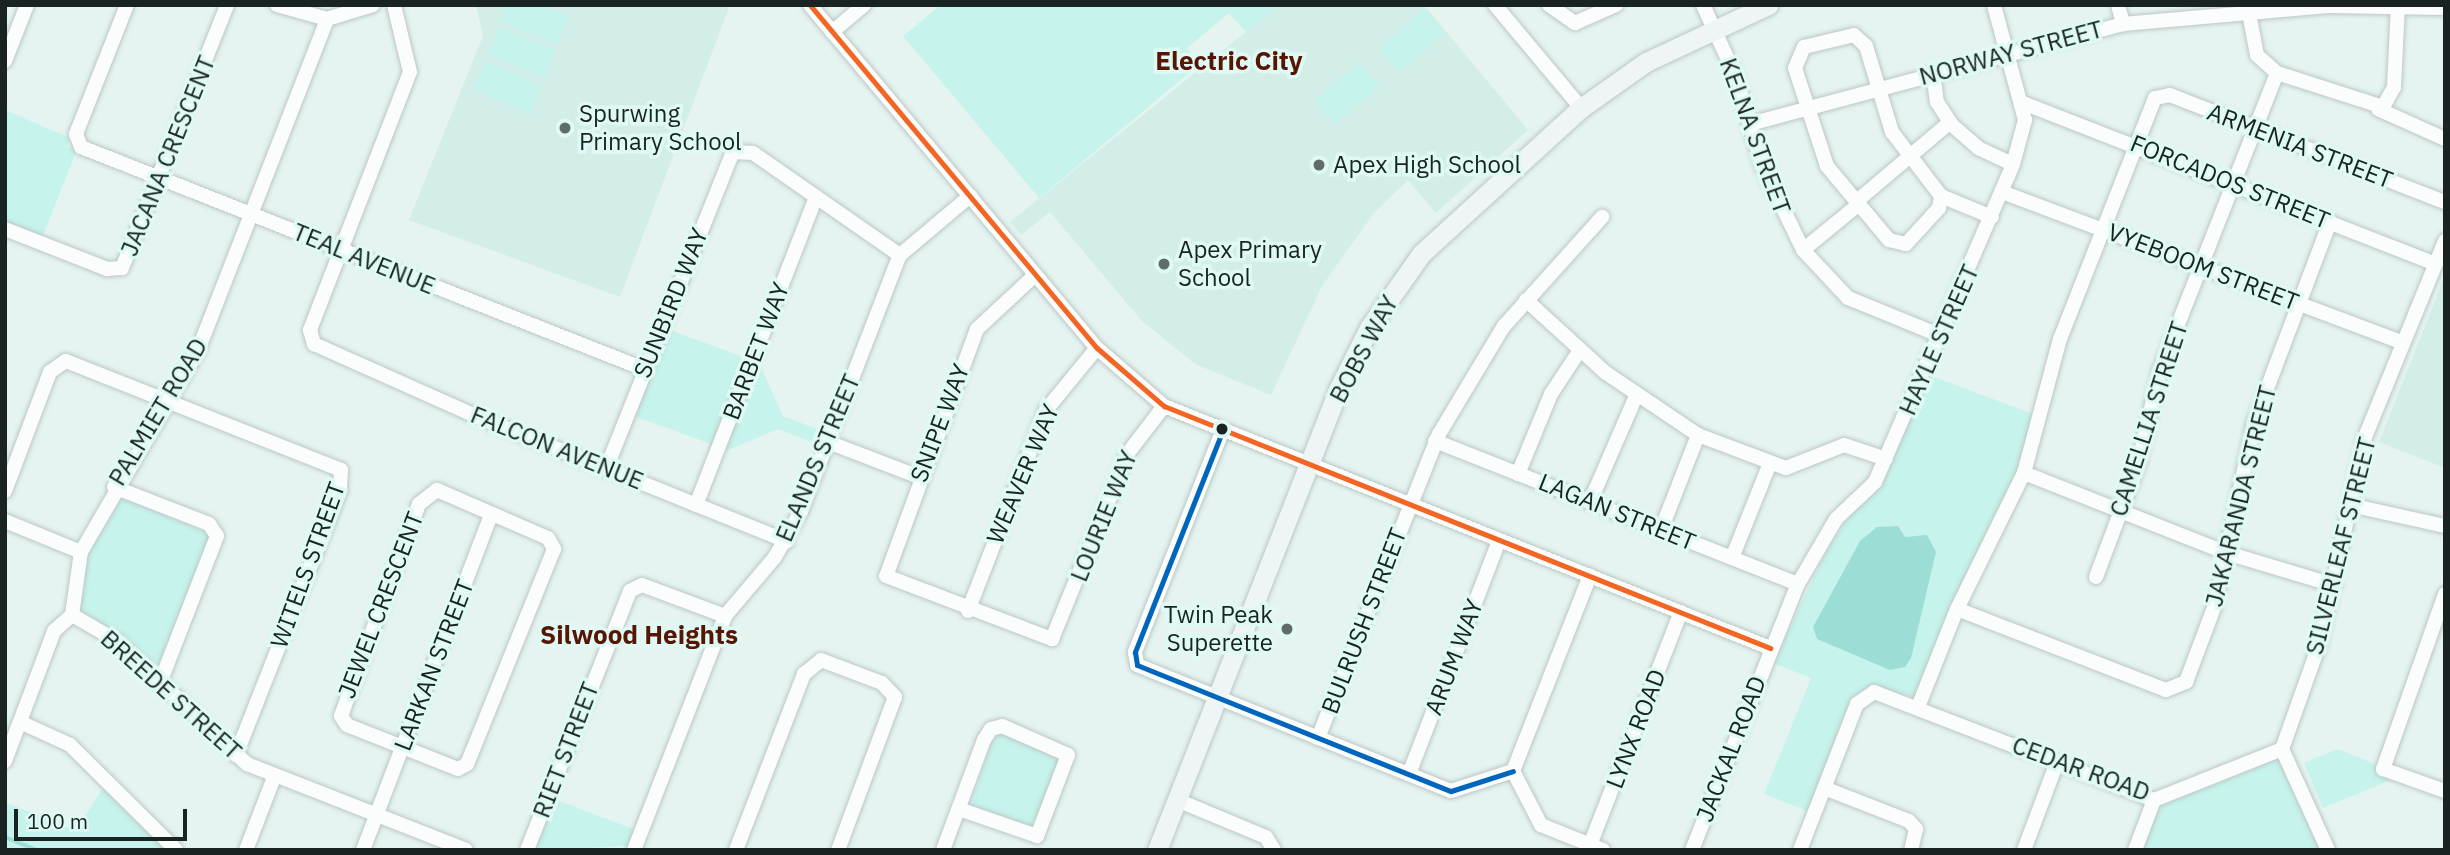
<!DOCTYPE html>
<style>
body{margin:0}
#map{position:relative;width:2450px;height:855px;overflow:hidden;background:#e5f4f1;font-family:"IBM Plex Sans",sans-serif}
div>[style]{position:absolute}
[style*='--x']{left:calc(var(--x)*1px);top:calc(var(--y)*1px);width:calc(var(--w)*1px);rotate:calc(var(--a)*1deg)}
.built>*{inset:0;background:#d3ede9}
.green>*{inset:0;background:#c6f3ec;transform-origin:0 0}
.water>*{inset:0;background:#9cded5}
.stream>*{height:3.5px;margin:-1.75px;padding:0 1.75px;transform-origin:1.75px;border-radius:1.75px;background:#9cded5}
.roads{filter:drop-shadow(0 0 2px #bcc7c5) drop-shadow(0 0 2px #bcc7c5)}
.street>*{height:14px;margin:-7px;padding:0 7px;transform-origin:7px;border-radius:7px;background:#fbfdfd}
.secondary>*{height:19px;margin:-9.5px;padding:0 9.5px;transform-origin:9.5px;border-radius:9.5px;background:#eef5f4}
.bus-1>*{height:5px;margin:-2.5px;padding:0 2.5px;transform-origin:2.5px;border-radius:2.5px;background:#f26522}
.bus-2>*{height:5px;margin:-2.5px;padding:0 2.5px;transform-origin:2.5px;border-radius:2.5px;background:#0065bd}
.dots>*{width:19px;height:19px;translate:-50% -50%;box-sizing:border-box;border:4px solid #dffaf5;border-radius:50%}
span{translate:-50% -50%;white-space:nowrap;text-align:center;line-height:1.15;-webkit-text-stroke:7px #dffaf5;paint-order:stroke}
.street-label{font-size:24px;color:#192321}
.poi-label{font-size:24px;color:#192321}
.left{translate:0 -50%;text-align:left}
.right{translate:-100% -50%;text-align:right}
.neighbourhood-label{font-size:26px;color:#571504;font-weight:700}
.frame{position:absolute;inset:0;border:7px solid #192321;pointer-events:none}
.scale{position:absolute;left:14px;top:809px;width:173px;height:32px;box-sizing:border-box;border:4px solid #192321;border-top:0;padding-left:9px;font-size:21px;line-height:24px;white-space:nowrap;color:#192321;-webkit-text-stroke:5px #dffaf5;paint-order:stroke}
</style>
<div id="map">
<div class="built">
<div style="clip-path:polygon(476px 5px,730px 5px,620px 297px,409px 220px,483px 36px)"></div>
<div style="clip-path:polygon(1279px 5px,1424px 5px,1528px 130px,1436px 213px,1408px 180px,1374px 213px,1322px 286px,1271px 395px,1195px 364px,1142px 321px,1050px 212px,1021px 235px,1010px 222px)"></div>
<div style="clip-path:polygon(2445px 276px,2445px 468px,2379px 442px)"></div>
</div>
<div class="green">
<div style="clip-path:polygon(506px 5px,541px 5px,569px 17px,557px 44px,500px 21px)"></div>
<div style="clip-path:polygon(941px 5px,1279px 5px,1246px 32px,1229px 13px,1187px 48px,1200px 64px,1039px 198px,903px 36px)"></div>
<div style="left:1424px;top:9px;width:32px;height:60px;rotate:49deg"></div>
<div style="left:499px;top:27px;width:61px;height:30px;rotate:22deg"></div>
<div style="left:485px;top:61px;width:62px;height:31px;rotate:23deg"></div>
<div style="left:1359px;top:63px;width:31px;height:58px;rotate:50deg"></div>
<div style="clip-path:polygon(5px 110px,70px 138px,67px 146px,77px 150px,42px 238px,5px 224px)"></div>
<div style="left:667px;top:329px;width:83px;height:93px;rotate:20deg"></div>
<div style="clip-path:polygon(758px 361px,783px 416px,827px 433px,821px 446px,778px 429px,721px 453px)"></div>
<div style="clip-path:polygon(1929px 375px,2038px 416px,2004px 509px,1915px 697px,1872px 687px,1859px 693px,1810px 812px,1764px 794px,1811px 678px,1773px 663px,1825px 554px,1849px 516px,1881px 486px)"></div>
<div style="clip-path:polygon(117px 495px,212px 535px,157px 668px,78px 608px,85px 557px)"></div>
<div style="clip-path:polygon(1001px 733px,1065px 758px,1033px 830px,970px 805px,993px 738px)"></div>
<div style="clip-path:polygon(2337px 749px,2380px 766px,2396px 778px,2323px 808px,2304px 763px)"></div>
<div style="clip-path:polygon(2277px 757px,2320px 850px,2139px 850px,2159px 805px)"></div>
<div style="clip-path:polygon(103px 787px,170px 850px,5px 850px,5px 802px,76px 831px)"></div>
<div style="clip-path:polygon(552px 798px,636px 830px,631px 846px,533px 850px)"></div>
</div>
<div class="water">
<div style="clip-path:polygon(1898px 526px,1905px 537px,1927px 535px,1936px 552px,1911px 658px,1905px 667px,1890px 670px,1817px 639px,1813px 627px,1860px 541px,1877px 527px)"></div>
</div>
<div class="stream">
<div style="--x:5;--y:837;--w:35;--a:22"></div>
</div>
<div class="roads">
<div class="street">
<div style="--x:127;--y:5;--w:139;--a:111.6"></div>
<div style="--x:76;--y:134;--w:14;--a:69"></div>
<div style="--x:81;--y:147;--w:605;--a:21.52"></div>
<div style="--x:277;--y:5;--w:52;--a:15.6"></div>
<div style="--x:327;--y:19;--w:48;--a:-16.9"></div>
<div style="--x:394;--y:5;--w:69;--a:76.6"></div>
<div style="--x:410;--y:72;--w:277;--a:111.2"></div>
<div style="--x:310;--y:330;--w:15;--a:74"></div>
<div style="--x:314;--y:344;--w:180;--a:24"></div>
<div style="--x:478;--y:417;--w:333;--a:21.9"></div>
<div style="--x:810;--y:5;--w:447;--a:50.1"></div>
<div style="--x:1097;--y:348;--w:89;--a:40.9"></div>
<div style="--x:1164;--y:406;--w:653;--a:21.77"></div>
<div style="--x:1495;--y:5;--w:134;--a:50.1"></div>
<div style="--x:1549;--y:5;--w:32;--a:35"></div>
<div style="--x:1575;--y:23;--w:45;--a:-23.7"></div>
<div style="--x:1703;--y:5;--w:79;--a:65.4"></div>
<div style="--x:1736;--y:77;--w:92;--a:73.5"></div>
<div style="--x:1762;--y:165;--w:94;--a:64.2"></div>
<div style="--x:1803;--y:250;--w:66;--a:46.8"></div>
<div style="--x:1848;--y:298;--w:95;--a:22.2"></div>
<div style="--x:2118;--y:5;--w:20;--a:75"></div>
<div style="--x:832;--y:32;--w:42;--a:-40.2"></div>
<div style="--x:1854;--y:35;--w:16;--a:43"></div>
<div style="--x:1866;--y:46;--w:90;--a:73.2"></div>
<div style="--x:1892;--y:132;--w:81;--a:52.6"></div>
<div style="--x:1941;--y:196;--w:12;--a:99"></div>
<div style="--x:1939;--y:208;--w:49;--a:132.5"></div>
<div style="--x:1906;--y:244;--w:17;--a:-167"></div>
<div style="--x:1889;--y:240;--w:97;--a:-130"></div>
<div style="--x:1827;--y:166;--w:103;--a:-108.1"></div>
<div style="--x:1795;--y:68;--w:23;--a:-67"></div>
<div style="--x:1804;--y:47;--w:51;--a:-13.5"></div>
<div style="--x:5;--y:61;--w:60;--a:-68.6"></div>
<div style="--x:2277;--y:73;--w:111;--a:17.8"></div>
<div style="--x:2383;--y:107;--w:23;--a:-61"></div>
<div style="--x:2394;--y:87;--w:82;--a:-87.2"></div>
<div style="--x:1934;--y:79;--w:23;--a:83"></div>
<div style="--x:1937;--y:102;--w:27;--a:57"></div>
<div style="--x:1952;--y:125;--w:35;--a:41"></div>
<div style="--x:1978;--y:148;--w:38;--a:25"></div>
<div style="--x:2023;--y:103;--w:443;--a:21.3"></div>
<div style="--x:2378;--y:109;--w:73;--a:24.1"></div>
<div style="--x:1750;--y:124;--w:386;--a:-15"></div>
<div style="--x:2123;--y:24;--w:206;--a:-5"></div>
<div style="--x:2328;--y:6;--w:117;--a:1"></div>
<div style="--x:2002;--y:192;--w:428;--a:20.6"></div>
<div style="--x:1941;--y:196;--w:55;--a:22.4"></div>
<div style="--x:1857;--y:201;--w:122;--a:-40.3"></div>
<div style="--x:5;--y:229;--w:110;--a:21.4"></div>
<div style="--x:107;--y:269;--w:15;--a:-4"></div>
<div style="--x:122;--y:268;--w:283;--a:-68.2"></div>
<div style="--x:1803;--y:250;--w:72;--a:-39.4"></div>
<div style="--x:1035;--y:275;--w:79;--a:137"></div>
<div style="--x:977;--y:329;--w:263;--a:110.2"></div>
<div style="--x:886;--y:576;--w:178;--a:20.8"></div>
<div style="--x:1052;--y:639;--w:201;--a:-67.8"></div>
<div style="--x:1128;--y:453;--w:59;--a:-52.5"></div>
<div style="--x:1526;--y:300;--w:108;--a:42.4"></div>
<div style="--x:1606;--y:373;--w:111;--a:34"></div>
<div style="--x:1698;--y:435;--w:94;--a:20.6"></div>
<div style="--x:1786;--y:468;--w:62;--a:-21.6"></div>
<div style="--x:1844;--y:445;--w:44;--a:18.4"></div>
<div style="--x:1222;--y:432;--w:237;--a:111.6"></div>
<div style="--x:1135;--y:652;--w:13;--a:81"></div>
<div style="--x:1137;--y:665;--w:338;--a:21.9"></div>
<div style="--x:1451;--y:791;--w:65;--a:-17.9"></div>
<div style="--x:1435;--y:441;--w:390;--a:21.5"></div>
<div style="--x:828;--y:442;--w:97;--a:21"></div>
<div style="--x:606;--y:469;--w:341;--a:-68.2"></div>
<div style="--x:733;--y:152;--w:20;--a:3"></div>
<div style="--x:753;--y:153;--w:179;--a:34.8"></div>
<div style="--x:2024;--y:473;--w:218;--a:21.5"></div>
<div style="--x:2227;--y:553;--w:112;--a:16.7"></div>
<div style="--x:1518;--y:474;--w:87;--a:-67.6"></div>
<div style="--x:1551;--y:394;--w:53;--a:-56.6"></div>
<div style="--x:114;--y:487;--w:102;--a:21.3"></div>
<div style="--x:209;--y:524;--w:14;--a:56"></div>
<div style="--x:217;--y:536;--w:158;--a:111.2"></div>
<div style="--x:437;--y:490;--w:121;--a:23.4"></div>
<div style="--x:548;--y:538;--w:13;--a:61"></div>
<div style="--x:554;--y:549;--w:232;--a:112"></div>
<div style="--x:467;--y:764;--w:10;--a:151"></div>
<div style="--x:458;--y:769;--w:119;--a:-158.4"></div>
<div style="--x:347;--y:725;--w:11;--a:-124"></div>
<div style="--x:341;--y:716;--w:226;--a:-69.8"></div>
<div style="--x:419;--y:504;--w:23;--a:-38"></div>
<div style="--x:5;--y:491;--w:127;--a:-69.3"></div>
<div style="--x:50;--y:372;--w:19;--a:-35"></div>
<div style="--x:66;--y:361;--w:296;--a:21.6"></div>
<div style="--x:341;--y:470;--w:21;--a:93"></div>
<div style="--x:340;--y:491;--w:284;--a:111.5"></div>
<div style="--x:1590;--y:502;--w:116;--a:-66.5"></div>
<div style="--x:696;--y:505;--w:330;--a:-68.7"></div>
<div style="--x:2350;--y:505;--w:97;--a:12.5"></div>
<div style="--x:5;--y:521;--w:82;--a:22.2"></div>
<div style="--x:1661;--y:530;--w:102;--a:-68.7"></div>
<div style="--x:1732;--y:558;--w:102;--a:-68.2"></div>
<div style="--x:2096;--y:577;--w:120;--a:-69.4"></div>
<div style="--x:2138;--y:465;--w:98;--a:-77"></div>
<div style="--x:2160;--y:370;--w:319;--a:-68.5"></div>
<div style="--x:2277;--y:73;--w:27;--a:-138"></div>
<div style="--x:2257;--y:55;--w:43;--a:-100.8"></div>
<div style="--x:2445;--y:594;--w:186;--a:109.5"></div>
<div style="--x:2383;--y:769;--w:66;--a:19.5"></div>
<div style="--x:1957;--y:609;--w:152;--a:-63.8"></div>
<div style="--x:2024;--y:473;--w:139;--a:-75"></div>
<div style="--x:2060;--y:339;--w:259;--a:-68.5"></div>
<div style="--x:2155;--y:98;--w:15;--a:-11"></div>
<div style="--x:2170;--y:95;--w:295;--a:21.3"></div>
<div style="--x:968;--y:611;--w:216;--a:-68.8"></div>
<div style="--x:1046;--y:410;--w:80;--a:-50.6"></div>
<div style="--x:72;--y:615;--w:64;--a:-81.9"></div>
<div style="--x:81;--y:552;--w:230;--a:-59.8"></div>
<div style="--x:197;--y:353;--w:358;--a:-68.7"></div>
<div style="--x:72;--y:615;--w:52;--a:30"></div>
<div style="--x:117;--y:641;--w:179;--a:43.4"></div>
<div style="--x:247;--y:764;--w:235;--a:21.4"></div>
<div style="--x:1918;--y:707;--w:105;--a:-68.3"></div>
<div style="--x:1957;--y:609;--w:224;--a:21.2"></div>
<div style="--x:2166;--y:690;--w:22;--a:-22"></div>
<div style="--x:2186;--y:682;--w:82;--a:-69.4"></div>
<div style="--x:2215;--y:605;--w:186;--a:-77.9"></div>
<div style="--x:2254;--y:423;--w:215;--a:-69.3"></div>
<div style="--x:20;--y:722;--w:55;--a:24.7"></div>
<div style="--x:70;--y:745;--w:149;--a:44.7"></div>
<div style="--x:1318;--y:738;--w:327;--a:-68.3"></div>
<div style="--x:1439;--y:434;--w:126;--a:-59"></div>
<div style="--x:1504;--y:326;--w:147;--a:-48"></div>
<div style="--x:5;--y:761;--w:139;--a:-69.3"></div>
<div style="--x:54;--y:631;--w:24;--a:-42"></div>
<div style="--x:1513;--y:771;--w:210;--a:-68.5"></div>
<div style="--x:1513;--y:771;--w:61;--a:62.6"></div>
<div style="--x:1541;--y:825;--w:67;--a:22"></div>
<div style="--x:1409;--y:774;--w:250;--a:-68.9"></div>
<div style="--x:1824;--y:788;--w:91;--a:21.2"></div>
<div style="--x:1909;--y:821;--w:11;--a:49"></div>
<div style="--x:1916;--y:829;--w:22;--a:103"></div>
<div style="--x:1177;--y:800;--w:96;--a:22.6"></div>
<div style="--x:1266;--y:837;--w:15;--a:58"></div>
<div style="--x:1590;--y:845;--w:250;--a:-68.7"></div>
<div style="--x:246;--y:850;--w:80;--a:-68.9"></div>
<div style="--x:363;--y:850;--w:360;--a:-69.1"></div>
<div style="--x:527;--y:850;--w:279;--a:-68.3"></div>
<div style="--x:630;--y:591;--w:13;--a:-27"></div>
<div style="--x:642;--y:585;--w:89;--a:20.5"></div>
<div style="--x:634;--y:850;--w:251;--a:-68.7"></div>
<div style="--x:725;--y:616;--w:77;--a:-49.7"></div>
<div style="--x:775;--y:557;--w:53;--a:-60.5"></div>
<div style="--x:801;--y:511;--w:274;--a:-68.9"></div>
<div style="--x:900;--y:255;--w:92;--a:-40.1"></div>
<div style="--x:736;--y:850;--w:189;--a:-68.9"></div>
<div style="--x:804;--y:674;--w:22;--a:-39"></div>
<div style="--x:821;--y:660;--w:65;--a:20.7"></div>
<div style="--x:882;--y:683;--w:19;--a:47"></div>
<div style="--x:895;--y:697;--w:163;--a:110.4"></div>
<div style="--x:943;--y:850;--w:117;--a:-69.6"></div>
<div style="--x:984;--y:740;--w:13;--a:-58"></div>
<div style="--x:991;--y:729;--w:11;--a:-15"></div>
<div style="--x:1002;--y:726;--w:72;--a:23.7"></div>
<div style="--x:1068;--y:755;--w:87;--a:110.9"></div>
<div style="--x:1037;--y:836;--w:83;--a:-160.9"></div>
<div style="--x:1692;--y:850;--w:286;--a:-68.3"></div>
<div style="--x:1798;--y:584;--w:75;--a:-59.7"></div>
<div style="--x:1836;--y:519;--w:54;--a:-43.5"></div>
<div style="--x:1875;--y:482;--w:347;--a:-66.5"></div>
<div style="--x:2013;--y:164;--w:46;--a:-74.7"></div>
<div style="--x:2025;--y:120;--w:119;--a:-105.1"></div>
<div style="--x:1800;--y:850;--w:157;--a:-68.7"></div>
<div style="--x:1857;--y:704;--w:21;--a:-35"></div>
<div style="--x:1874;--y:692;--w:300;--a:21.1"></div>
<div style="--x:2154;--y:800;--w:138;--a:-21.7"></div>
<div style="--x:2024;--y:850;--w:94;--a:-69.4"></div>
<div style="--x:2135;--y:850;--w:53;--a:-69.2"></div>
<div style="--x:2328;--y:850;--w:111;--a:-114.5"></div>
<div style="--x:2282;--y:749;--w:114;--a:-70.4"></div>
<div style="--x:2320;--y:642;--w:210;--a:-77.6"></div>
<div style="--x:2365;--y:437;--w:212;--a:-67.8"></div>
</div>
<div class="secondary">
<div style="--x:1157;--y:850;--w:497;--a:-68.5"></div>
<div style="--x:1339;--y:388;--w:67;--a:-63.4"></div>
<div style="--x:1369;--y:328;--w:92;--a:-54.8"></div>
<div style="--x:1422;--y:253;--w:215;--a:-42.4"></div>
<div style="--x:1581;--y:108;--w:80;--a:-35.3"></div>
<div style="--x:1646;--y:62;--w:135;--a:-25"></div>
</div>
</div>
<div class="bus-1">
<div style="--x:810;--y:5;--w:447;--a:50.1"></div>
<div style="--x:1097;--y:348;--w:89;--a:40.9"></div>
<div style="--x:1164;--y:406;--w:653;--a:21.77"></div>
</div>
<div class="bus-2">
<div style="--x:1222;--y:432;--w:237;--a:111.6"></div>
<div style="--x:1135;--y:652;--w:13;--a:81"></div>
<div style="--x:1137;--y:665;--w:338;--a:21.9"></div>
<div style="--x:1451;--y:791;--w:65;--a:-17.9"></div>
</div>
<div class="dots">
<div style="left:565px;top:128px;background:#606c6a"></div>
<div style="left:1319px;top:165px;background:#606c6a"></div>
<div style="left:1164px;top:264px;background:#606c6a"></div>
<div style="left:1222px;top:429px;background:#192321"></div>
<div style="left:1287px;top:629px;background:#606c6a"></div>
</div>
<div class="street-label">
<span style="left:2011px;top:53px;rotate:-15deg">NORWAY STREET</span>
<span style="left:1755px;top:136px;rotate:70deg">KELNA STREET</span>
<span style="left:2300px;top:146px;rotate:21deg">ARMENIA STREET</span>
<span style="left:168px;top:156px;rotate:-68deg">JACANA CRESCENT</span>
<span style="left:2230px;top:182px;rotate:22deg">FORCADOS STREET</span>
<span style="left:364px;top:259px;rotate:22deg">TEAL AVENUE</span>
<span style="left:2203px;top:267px;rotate:21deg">VYEBOOM STREET</span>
<span style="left:671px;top:303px;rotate:-68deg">SUNBIRD WAY</span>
<span style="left:1939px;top:340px;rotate:-66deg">HAYLE STREET</span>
<span style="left:1364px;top:349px;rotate:-62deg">BOBS WAY</span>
<span style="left:756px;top:351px;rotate:-69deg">BARBET WAY</span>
<span style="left:158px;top:412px;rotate:-59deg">PALMIET ROAD</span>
<span style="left:2149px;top:419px;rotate:-72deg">CAMELLIA STREET</span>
<span style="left:940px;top:423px;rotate:-69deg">SNIPE WAY</span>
<span style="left:557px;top:448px;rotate:22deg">FALCON AVENUE</span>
<span style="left:818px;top:458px;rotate:-67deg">ELANDS STREET</span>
<span style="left:1023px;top:474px;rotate:-67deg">WEAVER WAY</span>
<span style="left:2241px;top:496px;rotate:-76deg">JAKARANDA STREET</span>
<span style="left:1617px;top:512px;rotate:22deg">LAGAN STREET</span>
<span style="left:1104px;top:516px;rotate:-68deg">LOURIE WAY</span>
<span style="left:2341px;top:546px;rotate:-76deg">SILVERLEAF STREET</span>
<span style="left:308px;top:565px;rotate:-70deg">WITELS STREET</span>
<span style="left:381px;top:605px;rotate:-69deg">JEWEL CRESCENT</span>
<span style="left:1364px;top:621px;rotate:-69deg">BULRUSH STREET</span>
<span style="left:1454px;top:657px;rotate:-69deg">ARUM WAY</span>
<span style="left:434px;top:665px;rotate:-69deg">LARKAN STREET</span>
<span style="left:171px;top:695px;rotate:42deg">BREEDE STREET</span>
<span style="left:1636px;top:729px;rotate:-69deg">LYNX ROAD</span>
<span style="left:1731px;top:749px;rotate:-69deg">JACKAL ROAD</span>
<span style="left:566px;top:750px;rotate:-69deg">RIET STREET</span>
<span style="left:2081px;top:769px;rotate:20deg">CEDAR ROAD</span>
</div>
<div class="poi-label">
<span class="left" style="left:579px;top:128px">Spurwing<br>Primary School</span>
<span class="left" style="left:1333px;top:165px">Apex High School</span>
<span class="left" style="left:1178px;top:264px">Apex Primary<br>School</span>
<span class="right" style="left:1273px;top:629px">Twin Peak<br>Superette</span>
</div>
<div class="neighbourhood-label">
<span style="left:1229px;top:61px">Electric City</span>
<span style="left:639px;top:635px">Silwood Heights</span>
</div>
<div class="frame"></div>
<div class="scale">100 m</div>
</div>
